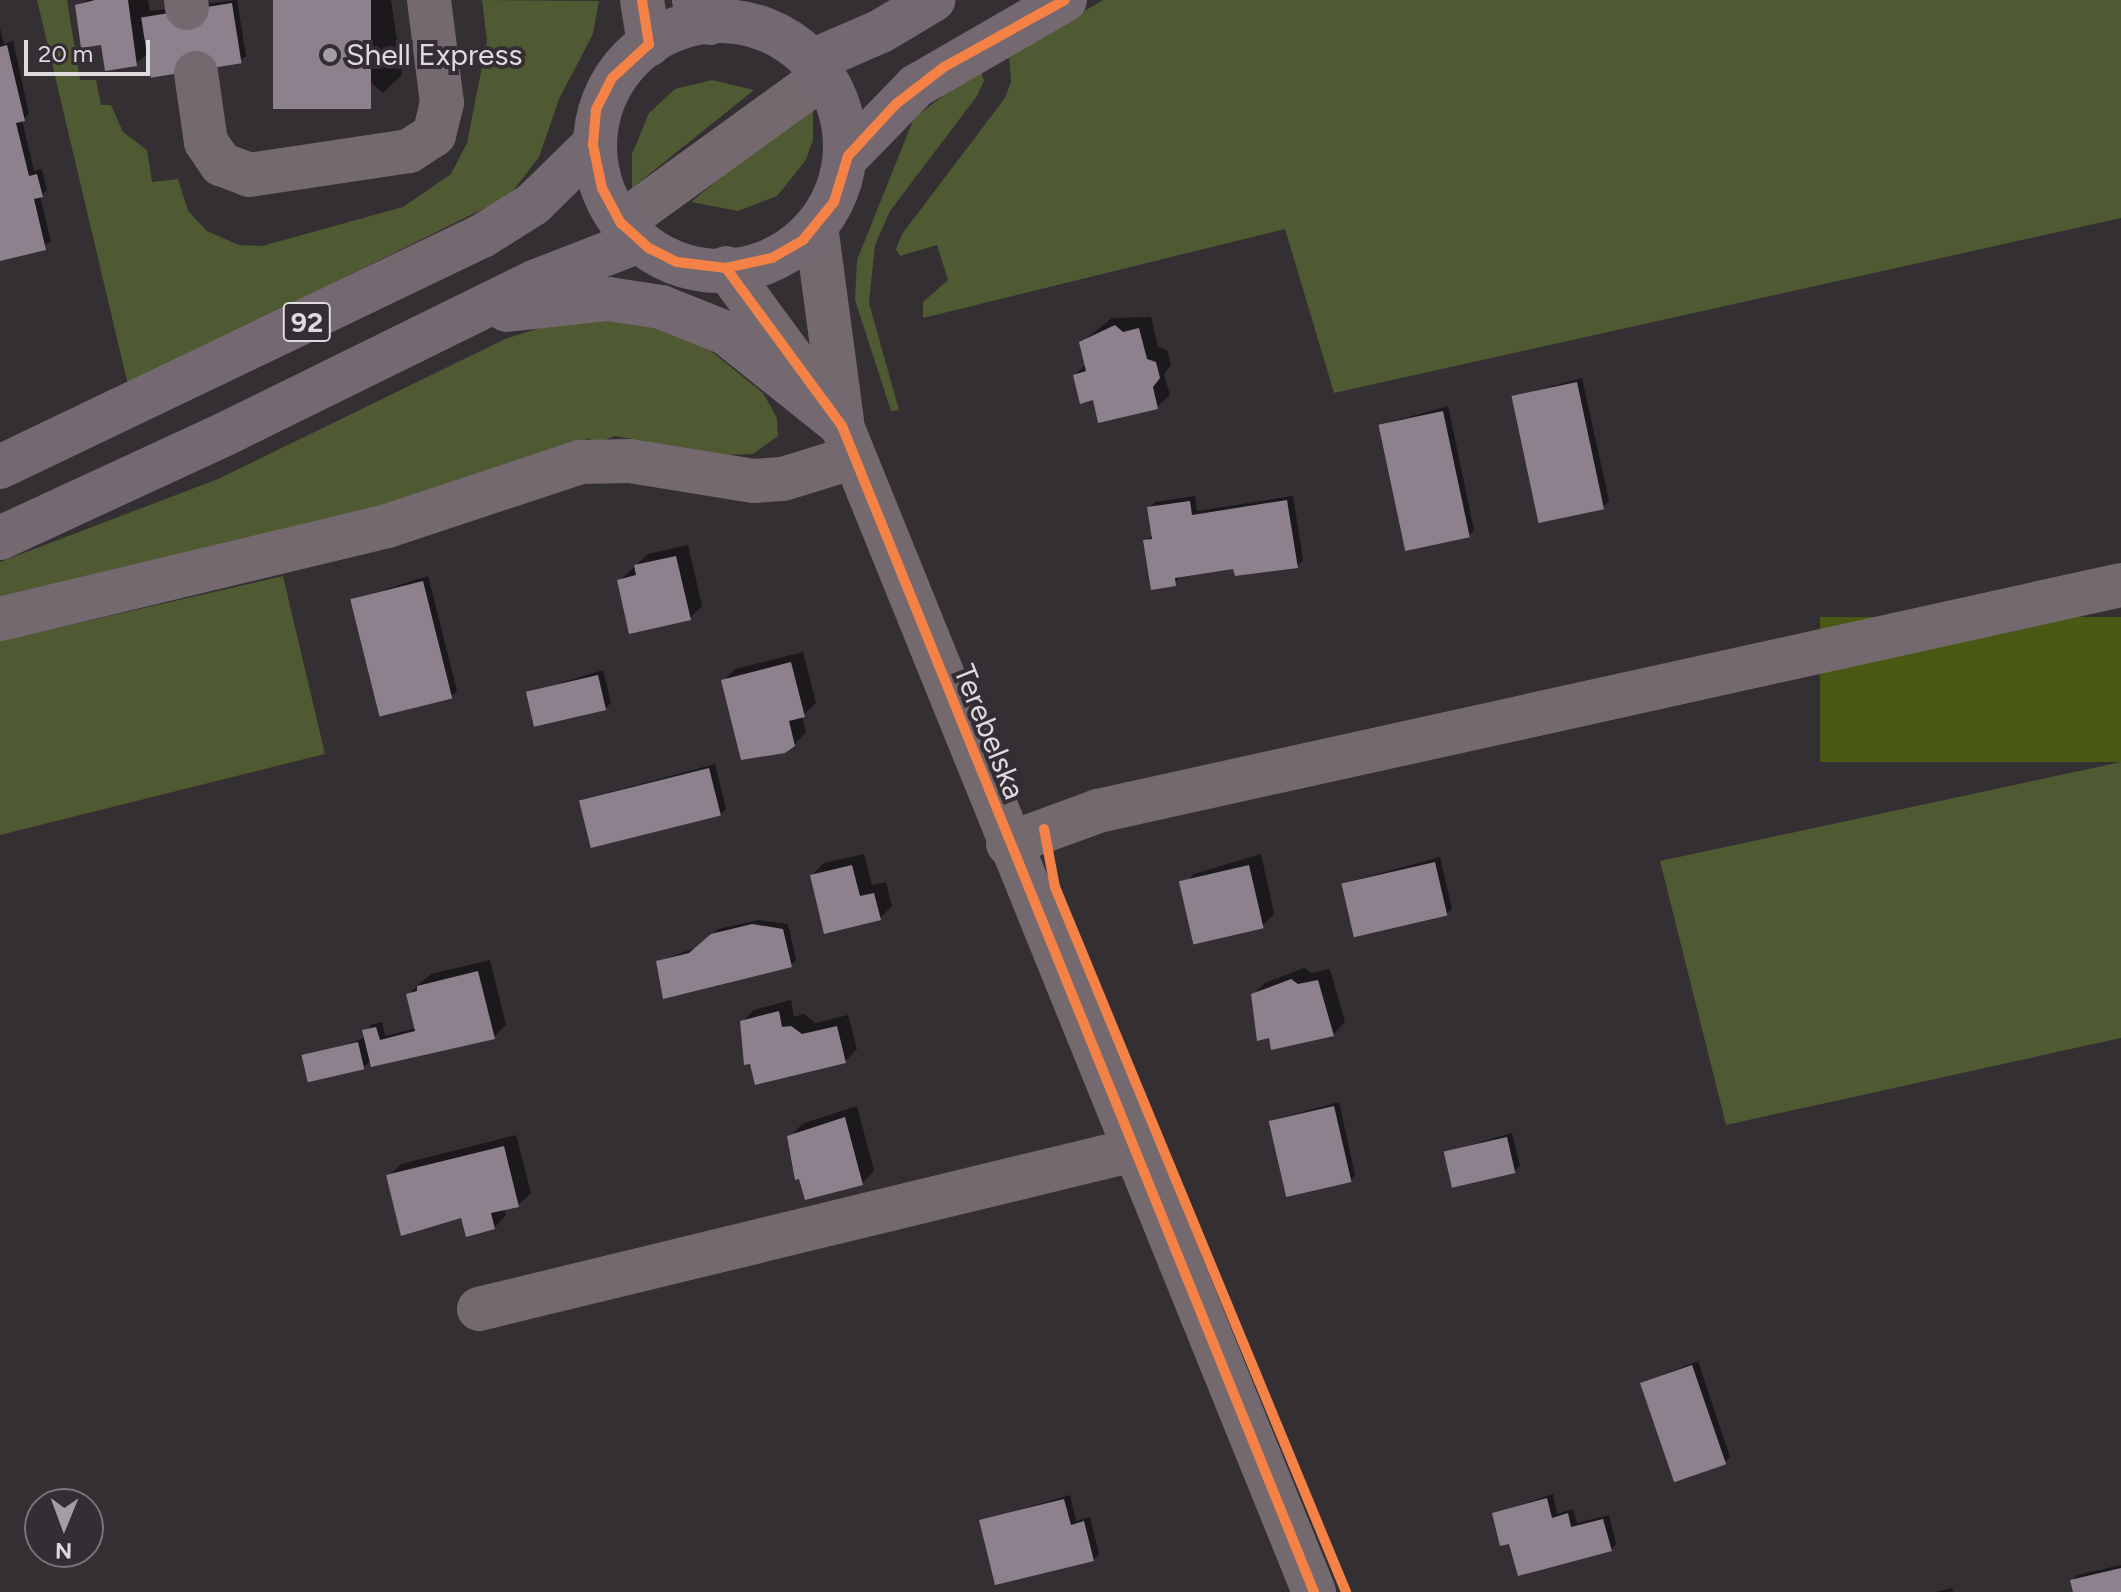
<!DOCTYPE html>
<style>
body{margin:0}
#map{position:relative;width:2121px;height:1592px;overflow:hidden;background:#332f33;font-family:Figtree,sans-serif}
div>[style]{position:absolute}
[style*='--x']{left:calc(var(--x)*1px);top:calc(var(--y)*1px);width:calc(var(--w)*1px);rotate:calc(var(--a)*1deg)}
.green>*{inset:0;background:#4f5932}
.forest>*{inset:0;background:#495913;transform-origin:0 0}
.shadow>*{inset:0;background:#0007}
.building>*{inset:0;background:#8e818e;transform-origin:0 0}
.minor>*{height:44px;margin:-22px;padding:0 22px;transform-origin:22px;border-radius:22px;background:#73696f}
.major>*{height:44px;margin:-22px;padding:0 22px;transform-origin:22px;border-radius:22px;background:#746970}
.major>.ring{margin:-22px;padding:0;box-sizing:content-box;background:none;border:44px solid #746970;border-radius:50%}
.cycleway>*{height:10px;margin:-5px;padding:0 5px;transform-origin:5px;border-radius:5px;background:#f48246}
.dots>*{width:22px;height:22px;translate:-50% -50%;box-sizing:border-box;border:4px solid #342e34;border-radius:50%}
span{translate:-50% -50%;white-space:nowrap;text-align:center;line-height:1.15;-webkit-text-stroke:8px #342e34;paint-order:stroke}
.shield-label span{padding:2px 6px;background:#342e34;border:2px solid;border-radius:6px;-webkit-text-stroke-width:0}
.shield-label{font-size:28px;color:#dedbde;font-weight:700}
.poi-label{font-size:30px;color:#dedbde}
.left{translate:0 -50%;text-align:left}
.street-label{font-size:30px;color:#dedbde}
.north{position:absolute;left:24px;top:1488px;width:80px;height:80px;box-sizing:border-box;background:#342e34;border:2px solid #787378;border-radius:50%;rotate:181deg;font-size:22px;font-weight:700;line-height:32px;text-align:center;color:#dedbde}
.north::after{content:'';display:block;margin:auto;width:28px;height:36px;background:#a29fa2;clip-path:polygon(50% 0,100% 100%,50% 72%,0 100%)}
.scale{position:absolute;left:24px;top:40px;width:126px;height:36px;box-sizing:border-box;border:4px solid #dedbde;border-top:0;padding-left:10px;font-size:24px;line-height:28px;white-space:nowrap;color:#dedbde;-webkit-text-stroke:6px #342e34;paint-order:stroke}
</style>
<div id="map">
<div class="green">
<div style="clip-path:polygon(37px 0,67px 0,80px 80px,96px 80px,101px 105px,111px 105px,123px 132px,147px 150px,152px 182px,178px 179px,188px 211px,207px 231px,239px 245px,262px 246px,403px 207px,451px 174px,467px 143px,487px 41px,482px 0,599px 1px,593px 34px,559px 99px,539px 157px,509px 196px,128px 385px)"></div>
<div style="clip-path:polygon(1103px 0,2121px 0,2121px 218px,1334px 393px,1285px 229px,923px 318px,923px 302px,948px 280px,937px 245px,900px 256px,896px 249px,902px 234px,1005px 98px,1011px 82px,1009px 56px)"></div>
<div style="clip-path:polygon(980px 68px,984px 81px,977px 96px,890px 211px,875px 245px,869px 303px,899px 410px,891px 411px,855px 300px,857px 260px,914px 118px)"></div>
<div style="clip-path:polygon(712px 80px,754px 90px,632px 188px,632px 154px,649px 113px,675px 89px)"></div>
<div style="clip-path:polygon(813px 103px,813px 140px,806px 160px,777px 196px,738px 211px,691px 202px)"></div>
<div style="clip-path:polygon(575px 317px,636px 319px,696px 339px,763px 393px,777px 418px,778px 436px,753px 454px,723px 455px,615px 436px,593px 444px,589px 438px,452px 494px,0 609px,0 562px,218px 479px,505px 339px)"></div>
<div style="clip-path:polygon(283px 576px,325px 754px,0 835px,0 641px)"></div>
<div style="clip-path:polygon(2121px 762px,2121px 1038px,1726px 1125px,1660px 861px)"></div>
</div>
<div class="forest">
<div style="left:2121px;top:617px;width:145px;height:301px;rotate:90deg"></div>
</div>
<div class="shadow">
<div style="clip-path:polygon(148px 0,150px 11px,237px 0,246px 56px,240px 61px,148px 53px,136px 64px,102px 41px,78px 6px,88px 0)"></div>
<div style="clip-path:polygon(276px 0,391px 0,402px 75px,383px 93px)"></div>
<div style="clip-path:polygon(0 28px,4px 44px,13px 41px,29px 114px,22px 120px,34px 171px,42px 169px,47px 190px,40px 196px,51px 242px,0 259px)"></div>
<div style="clip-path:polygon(1151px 317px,1158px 347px,1167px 350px,1171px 365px,1164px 374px,1170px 395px,1157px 407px,1094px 398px,1075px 375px,1086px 364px,1081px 343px,1112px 318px)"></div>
<div style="clip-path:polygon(1582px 378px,1609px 501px,1603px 507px,1513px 397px)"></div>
<div style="clip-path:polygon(1448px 406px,1474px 530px,1469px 535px,1380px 425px)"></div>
<div style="clip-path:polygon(1195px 496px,1197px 511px,1293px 496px,1303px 560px,1297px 566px,1235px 567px,1180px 575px,1175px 584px,1145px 541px,1153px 535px,1149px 508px,1155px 502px)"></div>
<div style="clip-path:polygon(688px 545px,702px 606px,690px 618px,619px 581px,648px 554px)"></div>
<div style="clip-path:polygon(428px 576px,457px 691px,451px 696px,352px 600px)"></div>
<div style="clip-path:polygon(803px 652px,816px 703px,802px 716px,806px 732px,794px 745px,723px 681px,735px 669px)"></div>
<div style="clip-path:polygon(603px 670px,611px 703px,605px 708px,528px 693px)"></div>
<div style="clip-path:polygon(715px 764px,726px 809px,720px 814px,581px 800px)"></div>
<div style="clip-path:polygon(864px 854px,872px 885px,886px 882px,892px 906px,880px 918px,812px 875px,824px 863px)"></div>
<div style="clip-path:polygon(1261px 854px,1274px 914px,1262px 926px,1182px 886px,1194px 874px)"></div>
<div style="clip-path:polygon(1440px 857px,1452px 909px,1446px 914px,1344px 883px)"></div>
<div style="clip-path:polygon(759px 920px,788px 924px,796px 960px,791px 965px,658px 961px,696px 948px,718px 929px)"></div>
<div style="clip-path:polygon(490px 960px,506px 1025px,494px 1037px,371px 1060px,363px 1068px,306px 1060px,366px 1037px,370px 1025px,382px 1022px,385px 1036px,416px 1028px,408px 995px,420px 983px,431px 974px)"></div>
<div style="clip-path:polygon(1304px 968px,1311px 973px,1330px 969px,1345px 1022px,1333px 1035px,1270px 1036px,1253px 995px,1265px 983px)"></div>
<div style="clip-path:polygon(791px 1000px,794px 1017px,804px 1014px,815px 1023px,848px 1015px,857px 1049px,845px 1061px,742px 1022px,754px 1010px)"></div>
<div style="clip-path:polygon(1339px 1102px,1355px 1175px,1350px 1181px,1270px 1121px)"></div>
<div style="clip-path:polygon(857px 1106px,874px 1171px,862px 1183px,790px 1137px,802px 1124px)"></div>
<div style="clip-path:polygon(1512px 1133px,1520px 1166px,1514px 1171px,1447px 1152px)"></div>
<div style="clip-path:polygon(516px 1135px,531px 1193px,518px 1205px,504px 1208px,506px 1215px,494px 1228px,389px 1176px,401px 1164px)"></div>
<div style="clip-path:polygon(1698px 1361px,1730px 1457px,1725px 1462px,1642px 1383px)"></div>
<div style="clip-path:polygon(1553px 1494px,1557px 1514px,1573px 1509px,1577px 1523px,1609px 1515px,1616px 1544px,1611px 1550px,1511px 1542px,1494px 1514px)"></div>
<div style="clip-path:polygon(1070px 1495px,1076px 1521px,1090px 1517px,1099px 1554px,1093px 1560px,981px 1521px)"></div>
<div style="clip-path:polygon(2121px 1565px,2121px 1592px,2075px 1592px,2072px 1580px,2078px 1575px)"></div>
<div style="clip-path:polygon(1952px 1588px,1953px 1592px,1936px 1592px)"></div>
</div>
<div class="building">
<div style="clip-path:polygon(95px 0,128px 0,137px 66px,105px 71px,101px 45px,81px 48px,75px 5px)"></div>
<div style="left:273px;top:0;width:98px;height:109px"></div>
<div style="left:232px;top:3px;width:61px;height:92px;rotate:81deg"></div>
<div style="clip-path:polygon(7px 45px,25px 121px,16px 123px,29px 176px,37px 174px,43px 197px,34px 199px,46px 250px,0 261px,0 47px)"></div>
<div style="clip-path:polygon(1115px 325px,1123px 332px,1139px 328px,1147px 359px,1156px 362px,1160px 378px,1153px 387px,1158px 409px,1098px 423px,1093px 400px,1080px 404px,1073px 375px,1086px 371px,1079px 342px)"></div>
<div style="left:1577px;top:382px;width:130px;height:67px;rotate:78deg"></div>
<div style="left:1443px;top:411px;width:129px;height:66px;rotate:78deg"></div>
<div style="clip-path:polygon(1287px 500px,1298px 568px,1235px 576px,1233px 569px,1175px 578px,1176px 586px,1151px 590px,1143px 540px,1152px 539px,1147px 507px,1190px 501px,1192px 515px)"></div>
<div style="clip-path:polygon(676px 556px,691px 620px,629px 634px,617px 580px,636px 575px,634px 565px)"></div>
<div style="left:423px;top:581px;width:121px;height:75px;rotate:76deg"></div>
<div style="clip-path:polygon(791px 662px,805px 717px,789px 721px,795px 746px,785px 753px,741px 760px,721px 680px)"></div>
<div style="left:598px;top:675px;width:36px;height:74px;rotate:77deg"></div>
<div style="left:709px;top:768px;width:49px;height:134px;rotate:76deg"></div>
<div style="left:1435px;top:862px;width:55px;height:96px;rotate:77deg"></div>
<div style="clip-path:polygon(852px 865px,860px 896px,874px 893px,881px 920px,824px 934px,810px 875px)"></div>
<div style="left:1249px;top:865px;width:65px;height:72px;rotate:77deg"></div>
<div style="clip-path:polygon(752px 924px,783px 929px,792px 967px,663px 999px,656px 961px,689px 953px,711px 934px)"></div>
<div style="clip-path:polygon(478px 971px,495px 1039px,371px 1067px,362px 1030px,376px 1027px,380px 1040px,415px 1031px,406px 994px,417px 991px,417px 986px)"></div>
<div style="clip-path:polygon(1291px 979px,1298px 984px,1318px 980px,1334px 1036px,1271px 1050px,1269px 1038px,1257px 1041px,1251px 994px)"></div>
<div style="clip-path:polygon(779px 1011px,782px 1027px,791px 1026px,802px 1034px,837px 1026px,846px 1063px,755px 1085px,750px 1064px,744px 1065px,740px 1021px)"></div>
<div style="left:358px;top:1042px;width:28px;height:58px;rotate:77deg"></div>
<div style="left:1334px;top:1106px;width:78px;height:67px;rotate:77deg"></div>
<div style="clip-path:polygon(845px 1117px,863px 1185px,805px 1200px,799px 1179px,795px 1180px,787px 1136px)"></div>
<div style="left:1507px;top:1137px;width:37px;height:65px;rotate:77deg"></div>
<div style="clip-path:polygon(504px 1146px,519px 1207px,491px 1213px,495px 1229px,466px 1237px,461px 1218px,401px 1236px,386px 1175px)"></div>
<div style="left:1692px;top:1365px;width:105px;height:55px;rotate:71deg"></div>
<div style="clip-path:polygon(1547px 1498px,1552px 1518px,1568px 1513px,1571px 1527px,1603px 1519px,1612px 1551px,1518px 1576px,1509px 1544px,1500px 1546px,1492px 1513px)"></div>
<div style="clip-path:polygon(1064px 1499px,1071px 1525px,1084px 1521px,1094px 1561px,995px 1585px,979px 1520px)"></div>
<div style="clip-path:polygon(2121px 1568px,2121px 1592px,2073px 1592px,2070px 1580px)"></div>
</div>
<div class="minor">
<div style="--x:186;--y:0;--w:8;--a:83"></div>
<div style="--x:642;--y:0;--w:45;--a:81"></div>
<div style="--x:694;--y:0;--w:28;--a:55"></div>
<div style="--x:196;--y:73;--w:70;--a:81.8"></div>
<div style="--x:206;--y:142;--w:27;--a:56"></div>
<div style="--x:221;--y:164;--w:30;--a:21"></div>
<div style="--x:249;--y:175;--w:162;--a:-8.5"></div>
<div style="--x:409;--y:151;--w:30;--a:-33"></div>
<div style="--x:434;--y:135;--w:33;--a:-76"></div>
<div style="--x:442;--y:103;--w:104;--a:-97.2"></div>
<div style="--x:621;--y:223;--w:251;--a:-35.9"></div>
<div style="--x:816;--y:226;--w:196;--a:82.4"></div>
<div style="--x:726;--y:268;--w:196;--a:53.7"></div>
<div style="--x:842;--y:426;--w:1258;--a:67.96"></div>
<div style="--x:0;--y:619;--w:398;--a:-13.5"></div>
<div style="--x:387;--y:526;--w:203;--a:-18.3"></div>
<div style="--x:580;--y:462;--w:50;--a:-1.1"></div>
<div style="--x:630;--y:461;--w:125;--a:9.2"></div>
<div style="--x:753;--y:481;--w:30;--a:-4"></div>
<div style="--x:783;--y:479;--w:74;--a:-17.2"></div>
<div style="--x:1008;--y:844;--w:96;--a:-20.1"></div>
<div style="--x:1098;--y:811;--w:1048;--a:-12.46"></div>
<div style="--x:479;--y:1309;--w:673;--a:-13.66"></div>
</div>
<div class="major">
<div class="ring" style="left:595px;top:21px;width:206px;height:206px"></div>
<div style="--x:812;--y:61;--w:75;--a:-23.5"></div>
<div style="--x:881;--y:31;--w:61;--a:-30.8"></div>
<div style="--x:848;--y:156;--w:98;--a:-45.8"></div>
<div style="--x:916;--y:86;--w:172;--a:-30"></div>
<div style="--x:507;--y:310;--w:102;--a:-6.2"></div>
<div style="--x:608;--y:299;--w:54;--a:8.6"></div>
<div style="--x:661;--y:307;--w:70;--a:21.8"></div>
<div style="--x:726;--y:333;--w:149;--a:38.7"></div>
<div style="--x:0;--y:467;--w:534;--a:-25.61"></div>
<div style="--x:482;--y:236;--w:60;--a:-32.1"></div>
<div style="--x:533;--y:204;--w:84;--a:-44.5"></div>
<div style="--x:0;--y:538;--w:248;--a:-24.8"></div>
<div style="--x:225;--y:434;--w:344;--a:-26.2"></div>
<div style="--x:534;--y:282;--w:113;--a:-21.3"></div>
</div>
<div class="cycleway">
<div style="--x:642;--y:0;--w:45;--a:81"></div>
<div style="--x:649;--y:44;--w:50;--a:137.4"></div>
<div style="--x:612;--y:78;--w:36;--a:117"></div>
<div style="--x:596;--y:110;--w:35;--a:95"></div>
<div style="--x:593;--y:145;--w:44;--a:78.2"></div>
<div style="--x:602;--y:188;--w:40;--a:62"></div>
<div style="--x:621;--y:223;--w:38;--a:42"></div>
<div style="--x:649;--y:248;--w:31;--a:27"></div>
<div style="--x:677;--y:262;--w:49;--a:7"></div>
<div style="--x:726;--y:268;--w:47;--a:-12.3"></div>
<div style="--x:772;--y:258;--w:36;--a:-30"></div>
<div style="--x:803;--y:240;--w:49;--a:-50.8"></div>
<div style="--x:834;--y:202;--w:48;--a:-73.1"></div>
<div style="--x:848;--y:156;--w:71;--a:-47.3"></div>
<div style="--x:896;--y:104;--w:61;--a:-37.6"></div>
<div style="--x:944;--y:67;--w:138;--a:-29"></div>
<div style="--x:726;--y:268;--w:196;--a:53.7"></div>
<div style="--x:842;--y:426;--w:1258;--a:67.96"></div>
<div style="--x:1044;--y:829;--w:59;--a:79.3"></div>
<div style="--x:1055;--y:887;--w:763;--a:67.57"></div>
</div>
<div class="dots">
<div style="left:330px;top:55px;background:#a29fa2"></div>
</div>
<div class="shield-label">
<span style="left:307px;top:322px">92</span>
</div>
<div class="poi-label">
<span class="left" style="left:346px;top:55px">Shell Express</span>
</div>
<div class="street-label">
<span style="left:989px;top:732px;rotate:68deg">Terebelska</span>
</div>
<div class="north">N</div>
<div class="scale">20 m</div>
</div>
